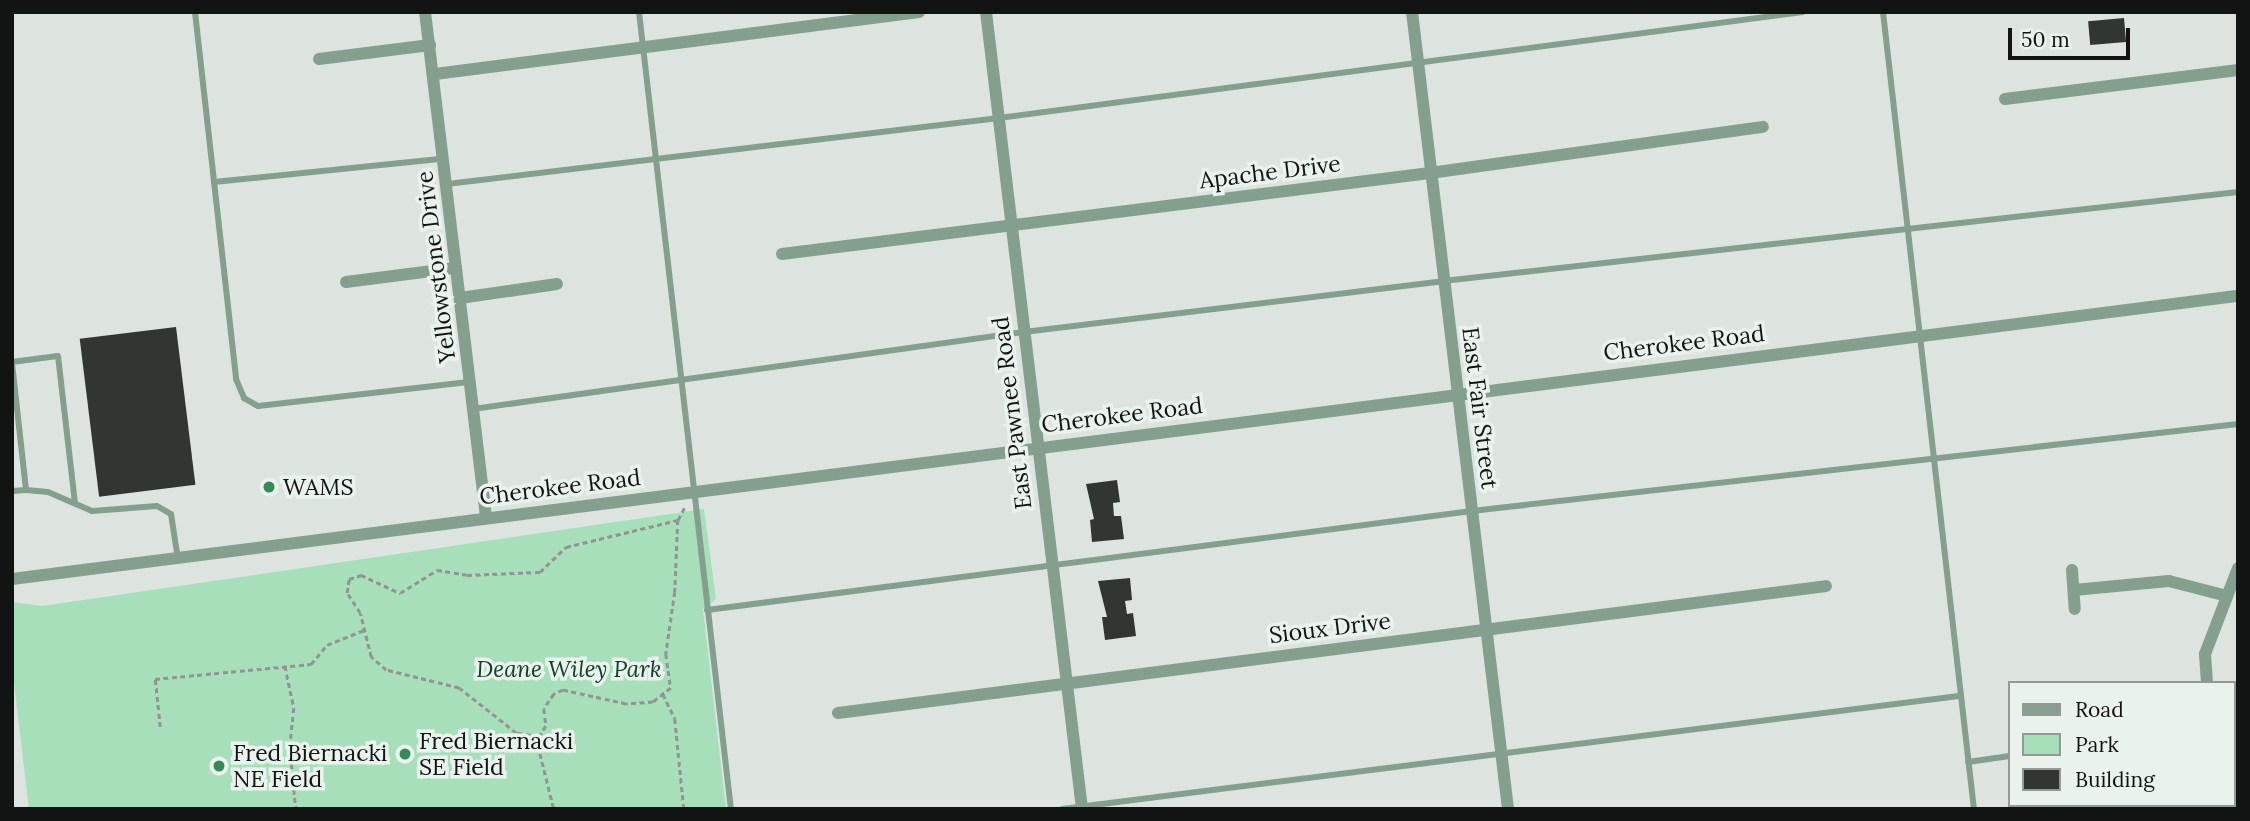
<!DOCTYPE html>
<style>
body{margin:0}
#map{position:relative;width:2250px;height:821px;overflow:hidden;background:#dde4e0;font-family:Lora,serif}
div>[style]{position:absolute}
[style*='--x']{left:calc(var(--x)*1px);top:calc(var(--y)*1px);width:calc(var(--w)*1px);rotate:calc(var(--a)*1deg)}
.green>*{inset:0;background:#a7dfbb}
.building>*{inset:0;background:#313632;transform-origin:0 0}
.path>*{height:2.5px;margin-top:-1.25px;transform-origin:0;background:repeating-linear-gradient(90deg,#909592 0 5px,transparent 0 8.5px)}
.service>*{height:6px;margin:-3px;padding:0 3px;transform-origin:3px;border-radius:3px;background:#859f8e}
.minor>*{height:12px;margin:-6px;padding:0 6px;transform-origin:6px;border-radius:6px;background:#859f8e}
.dots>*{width:19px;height:19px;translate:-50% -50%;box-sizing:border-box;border:4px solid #eaf2ed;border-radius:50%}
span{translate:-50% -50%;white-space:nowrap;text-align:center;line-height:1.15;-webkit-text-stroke:7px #eaf2ed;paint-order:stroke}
.street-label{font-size:23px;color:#121413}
.poi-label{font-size:23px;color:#121413}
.left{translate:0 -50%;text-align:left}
.park-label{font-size:23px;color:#114128;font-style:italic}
.frame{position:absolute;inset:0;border:14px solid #121413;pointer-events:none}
.legend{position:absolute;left:2008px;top:681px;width:228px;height:126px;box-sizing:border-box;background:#eaf2ed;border:2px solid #949996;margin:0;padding:9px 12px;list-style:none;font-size:21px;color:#121413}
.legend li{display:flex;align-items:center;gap:14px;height:35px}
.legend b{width:35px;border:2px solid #949996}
.scale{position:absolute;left:2008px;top:28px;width:122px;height:32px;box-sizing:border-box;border:4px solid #121413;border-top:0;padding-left:9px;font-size:21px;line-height:24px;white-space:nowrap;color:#121413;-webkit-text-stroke:5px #eaf2ed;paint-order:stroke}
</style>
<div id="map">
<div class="green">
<div style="clip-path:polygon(704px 509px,716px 599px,703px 609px,726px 809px,29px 809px,12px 667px,12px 602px,42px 606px)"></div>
</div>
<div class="building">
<div style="left:2124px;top:18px;width:24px;height:36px;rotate:85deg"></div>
<div style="left:176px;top:327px;width:159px;height:97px;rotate:83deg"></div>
<div style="clip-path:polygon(1117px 480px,1120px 502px,1113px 503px,1114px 516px,1121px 516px,1124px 539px,1092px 542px,1090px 520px,1094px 519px,1086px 484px)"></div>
<div style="clip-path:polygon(1130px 578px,1132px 600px,1125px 601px,1127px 614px,1133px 613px,1136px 636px,1105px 640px,1102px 617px,1107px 617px,1098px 581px)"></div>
</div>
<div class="path">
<div style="--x:678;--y:520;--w:72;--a:92.4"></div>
<div style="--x:675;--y:592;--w:63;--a:98.3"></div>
<div style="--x:666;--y:654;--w:34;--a:82"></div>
<div style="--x:671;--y:688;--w:23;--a:142"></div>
<div style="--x:653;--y:702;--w:27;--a:176"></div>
<div style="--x:626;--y:704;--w:65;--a:-167.5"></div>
<div style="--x:563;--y:690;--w:10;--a:156"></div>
<div style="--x:554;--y:694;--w:18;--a:124"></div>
<div style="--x:544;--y:709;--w:17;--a:83"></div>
<div style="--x:546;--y:726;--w:13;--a:122"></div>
<div style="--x:539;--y:737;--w:23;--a:-170"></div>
<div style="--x:516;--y:733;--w:73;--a:-141.7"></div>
<div style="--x:459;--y:688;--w:75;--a:-166.1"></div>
<div style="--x:386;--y:670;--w:20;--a:-139"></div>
<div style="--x:371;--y:657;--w:45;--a:-104"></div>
<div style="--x:360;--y:613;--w:24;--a:-123"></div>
<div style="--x:347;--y:593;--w:14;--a:-82"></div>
<div style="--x:349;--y:579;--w:13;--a:-18"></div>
<div style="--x:361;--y:575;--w:43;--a:24.8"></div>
<div style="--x:400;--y:593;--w:44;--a:-31.9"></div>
<div style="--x:437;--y:570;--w:30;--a:9"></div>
<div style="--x:467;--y:575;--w:73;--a:-2.4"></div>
<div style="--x:540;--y:572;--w:36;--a:-44"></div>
<div style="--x:566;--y:547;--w:115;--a:-13.6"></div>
<div style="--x:678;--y:520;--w:16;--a:-63"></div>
<div style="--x:285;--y:666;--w:43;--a:77.9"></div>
<div style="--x:294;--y:708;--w:39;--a:96"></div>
<div style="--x:290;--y:747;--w:62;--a:84.5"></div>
<div style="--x:663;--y:694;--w:28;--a:64"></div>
<div style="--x:675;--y:719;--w:90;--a:84.3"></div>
<div style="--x:160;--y:727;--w:48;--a:-95.9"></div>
<div style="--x:155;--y:679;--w:157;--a:-5.5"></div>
<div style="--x:311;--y:664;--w:25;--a:-50"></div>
<div style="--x:327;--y:645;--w:40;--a:-22"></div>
<div style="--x:536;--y:737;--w:74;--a:76"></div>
</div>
<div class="service">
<div style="--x:195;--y:12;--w:369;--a:83.6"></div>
<div style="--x:236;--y:379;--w:21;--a:67"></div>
<div style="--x:244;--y:398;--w:16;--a:30"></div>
<div style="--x:258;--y:406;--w:212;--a:-6.5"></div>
<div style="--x:639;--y:12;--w:802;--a:83.42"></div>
<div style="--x:1883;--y:12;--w:802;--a:83.49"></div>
<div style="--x:214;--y:182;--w:229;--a:-5.8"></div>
<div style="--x:447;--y:184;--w:556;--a:-6.82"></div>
<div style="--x:999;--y:118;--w:811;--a:-7.51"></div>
<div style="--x:12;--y:362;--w:46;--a:-7.4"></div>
<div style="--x:58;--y:356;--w:148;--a:83.4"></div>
<div style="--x:12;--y:363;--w:128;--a:83.7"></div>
<div style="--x:26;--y:490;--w:14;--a:176"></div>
<div style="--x:473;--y:409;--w:556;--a:-7.96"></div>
<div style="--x:1024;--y:332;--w:422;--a:-6.9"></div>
<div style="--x:1443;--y:281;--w:800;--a:-6.39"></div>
<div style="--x:26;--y:490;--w:22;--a:5"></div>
<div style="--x:48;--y:492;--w:48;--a:23.4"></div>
<div style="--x:92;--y:511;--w:65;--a:-4.4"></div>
<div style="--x:157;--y:506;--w:16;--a:30"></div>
<div style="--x:171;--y:514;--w:46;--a:81.2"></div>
<div style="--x:707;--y:610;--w:771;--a:-7.37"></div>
<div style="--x:1472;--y:511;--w:771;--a:-6.48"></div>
<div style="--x:2234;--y:728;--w:4;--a:0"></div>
<div style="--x:1968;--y:762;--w:42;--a:-8.1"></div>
<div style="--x:2116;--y:805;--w:4;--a:76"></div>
<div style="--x:1062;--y:809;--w:904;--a:-7.18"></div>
</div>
<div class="minor">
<div style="--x:425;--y:12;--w:509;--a:83.11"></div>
<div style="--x:986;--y:12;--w:803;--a:83.13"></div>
<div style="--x:1412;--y:12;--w:803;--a:83.13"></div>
<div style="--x:319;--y:59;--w:112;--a:-7.2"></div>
<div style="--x:435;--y:74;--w:488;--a:-7.3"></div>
<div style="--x:2005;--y:99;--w:235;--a:-7.1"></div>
<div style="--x:782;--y:254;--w:653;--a:-7.13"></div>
<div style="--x:1430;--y:173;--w:336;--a:-7.9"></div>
<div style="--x:346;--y:282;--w:111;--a:-7.3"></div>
<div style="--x:460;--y:298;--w:98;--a:-8.2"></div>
<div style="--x:2072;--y:570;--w:39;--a:86"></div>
<div style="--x:12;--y:579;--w:2244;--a:-7.25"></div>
<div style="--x:2074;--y:590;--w:95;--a:-5.4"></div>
<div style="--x:2169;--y:581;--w:60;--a:14.5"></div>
<div style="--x:2207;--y:683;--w:29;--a:-94"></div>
<div style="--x:2205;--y:654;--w:92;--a:-69"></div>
<div style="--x:838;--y:713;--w:996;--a:-7.32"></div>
<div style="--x:2219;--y:805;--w:4;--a:90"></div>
</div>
<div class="dots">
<div style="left:269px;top:487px;background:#36895c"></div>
<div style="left:405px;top:754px;background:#36895c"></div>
<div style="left:219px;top:766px;background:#36895c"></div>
</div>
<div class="street-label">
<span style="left:1270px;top:172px;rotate:-7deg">Apache Drive</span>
<span style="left:436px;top:267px;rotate:-97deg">Yellowstone Drive</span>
<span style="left:1684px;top:343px;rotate:-7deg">Cherokee Road</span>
<span style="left:1480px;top:408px;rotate:83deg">East Fair Street</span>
<span style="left:1012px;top:413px;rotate:-97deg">East Pawnee Road</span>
<span style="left:1122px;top:415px;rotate:-7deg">Cherokee Road</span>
<span style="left:560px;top:487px;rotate:-7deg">Cherokee Road</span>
<span style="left:1330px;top:628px;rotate:-7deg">Sioux Drive</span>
</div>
<div class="poi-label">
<span class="left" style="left:283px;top:487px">WAMS</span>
<span class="left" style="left:419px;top:754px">Fred Biernacki<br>SE Field</span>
<span class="left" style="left:233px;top:766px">Fred Biernacki<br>NE Field</span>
</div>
<div class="park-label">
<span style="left:569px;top:669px">Deane Wiley Park</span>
</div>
<div class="frame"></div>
<ul class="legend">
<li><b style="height:9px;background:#859f8e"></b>Road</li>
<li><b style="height:19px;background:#a7dfbb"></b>Park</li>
<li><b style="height:19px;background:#313632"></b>Building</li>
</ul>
<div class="scale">50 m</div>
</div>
